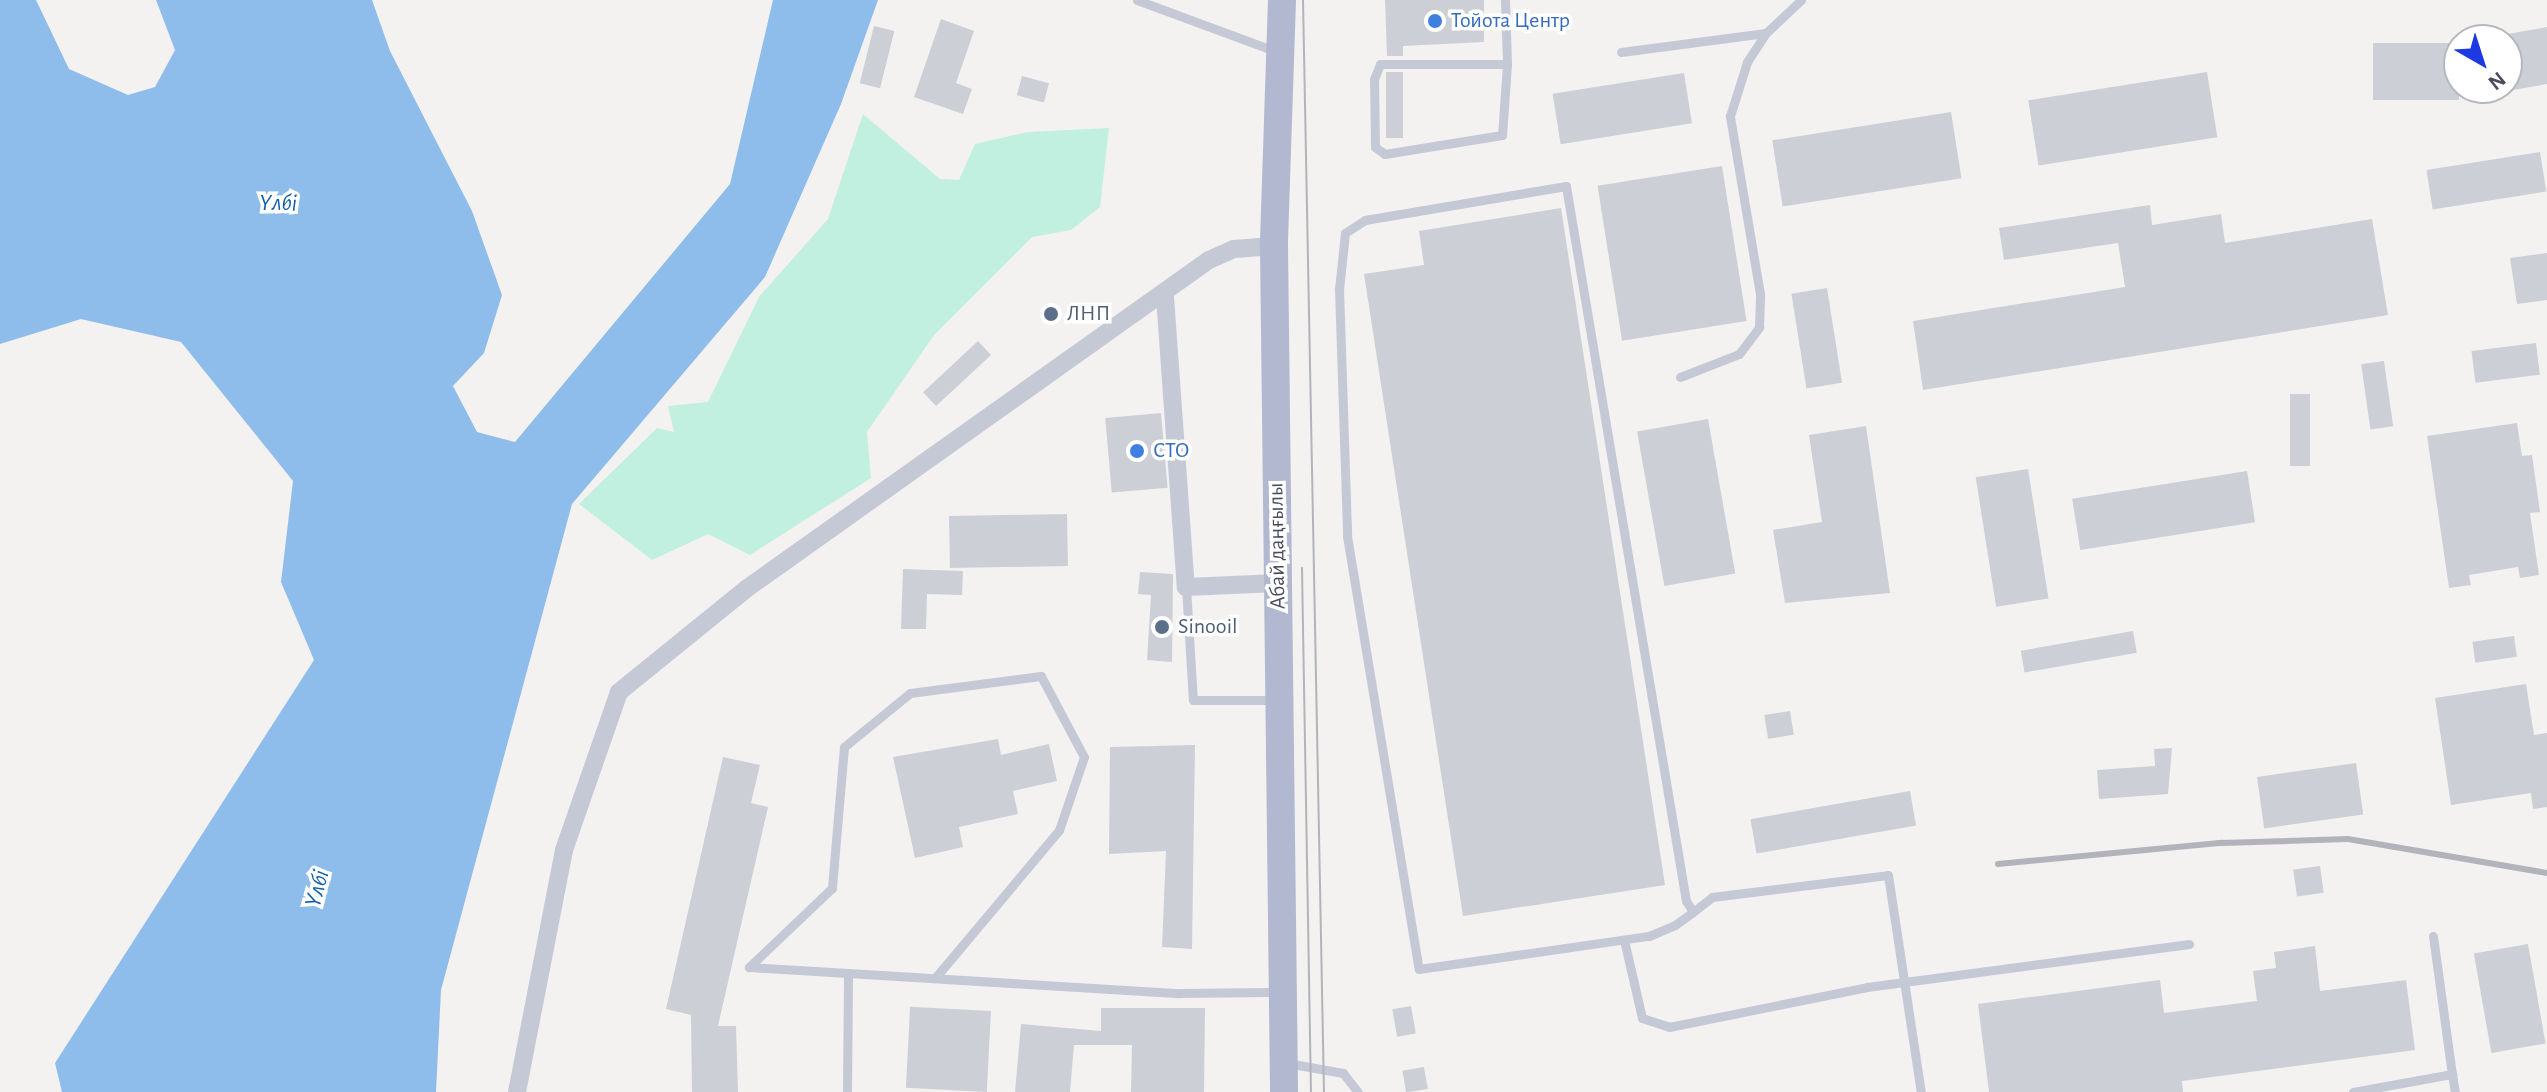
<!DOCTYPE html>
<meta charset="utf-8">
<style>
body{margin:0}
#map{position:relative;width:2547px;height:1092px;overflow:hidden;background:#f3f2f1;font-family:"Alegreya Sans",sans-serif}
div>[style]{position:absolute}
[style*='--x']{left:calc(var(--x)*1px);top:calc(var(--y)*1px);width:calc(var(--w)*1px);rotate:calc(var(--a)*1deg)}
.green>*{inset:0;background:#c1efe0}
.water>*{inset:0;background:#8fbdeb}
.building>*{inset:0;background:#cdcfd6;transform-origin:0 0}
.lane>*{height:9px;margin:-4.5px;padding:0 4.5px;transform-origin:4.5px;border-radius:4.5px;background:#c5c9d5}
.street>*{height:18px;margin:-9px;padding:0 9px;transform-origin:9px;border-radius:9px;background:#c5c9d5}
.primary>*{height:28px;margin:-14px;padding:0 14px;transform-origin:14px;border-radius:14px;background:#b1b8cf}
.tram>*{height:2px;margin:-1px;padding:0 1px;transform-origin:1px;border-radius:1px;background:#b3b4bb}
.rail>*{height:6px;margin:-3px;padding:0 3px;transform-origin:3px;border-radius:3px;background:#b3b4bb}
.dots>*{width:22px;height:22px;translate:-50% -50%;box-sizing:border-box;border:4px solid #fff;border-radius:50%}
span{translate:-50% -50%;white-space:nowrap;text-align:center;line-height:1.15;-webkit-text-stroke:7px #fff;paint-order:stroke}
.shop-label{font-size:22px;color:#366cbe}
.left{translate:0 -50%;text-align:left}
.service-label{font-size:22px;color:#4e5e75}
.street-label{font-size:22px;color:#494e5e}
.water-label{font-size:24px;color:#0f5dab;font-style:italic}
.north{position:absolute;left:2443px;top:24px;width:80px;height:80px;box-sizing:border-box;background:#fff;border:2px solid #b6b8bf;border-radius:50%;rotate:141deg;font-size:22px;font-weight:700;line-height:32px;text-align:center;color:#494e5e}
.north::after{content:'';display:block;margin:auto;width:28px;height:36px;background:#1c39e2;clip-path:polygon(50% 0,100% 100%,50% 72%,0 100%)}
</style>
<div id="map">
<div class="green">
<div style="clip-path:polygon(863px 114px,940px 179px,959px 180px,975px 144px,1028px 132px,1109px 128px,1100px 207px,1071px 230px,1032px 237px,934px 335px,867px 432px,871px 478px,750px 555px,708px 534px,652px 560px,579px 504px,657px 428px,674px 432px,668px 406px,708px 402px,759px 297px,828px 219px)"></div>
</div>
<div class="water">
<div style="clip-path:polygon(0 0,36px 0,69px 69px,128px 95px,155px 87px,175px 50px,156px 0,372px 0,390px 51px,472px 211px,502px 295px,484px 353px,453px 386px,477px 432px,515px 442px,730px 184px,773px 0,878px 0,841px 104px,765px 277px,572px 504px,441px 990px,436px 1092px,62px 1092px,55px 1063px,314px 660px,281px 582px,293px 481px,181px 342px,81px 319px,0 344px)"></div>
</div>
<div class="building">
<div style="clip-path:polygon(1385px 0,1484px 0,1484px 42px,1403px 46px,1403px 56px,1387px 56px)"></div>
<div style="clip-path:polygon(941px 19px,974px 31px,956px 83px,972px 89px,963px 114px,914px 97px)"></div>
<div style="left:874px;top:26px;width:21px;height:59px;rotate:14deg"></div>
<div style="clip-path:polygon(2547px 27px,2547px 84px,2507px 91px,2507px 34px)"></div>
<div style="left:2459px;top:43px;width:57px;height:86px;rotate:90deg"></div>
<div style="left:1386px;top:72px;width:17px;height:66px"></div>
<div style="left:2207px;top:72px;width:66px;height:181px;rotate:81deg"></div>
<div style="left:1684px;top:73px;width:51px;height:133px;rotate:81deg"></div>
<div style="left:1022px;top:76px;width:28px;height:20px;rotate:15deg"></div>
<div style="left:1951px;top:112px;width:67px;height:181px;rotate:81deg"></div>
<div style="left:2540px;top:152px;width:40px;height:115px;rotate:81deg"></div>
<div style="left:1722px;top:166px;width:157px;height:126px;rotate:81deg"></div>
<div style="clip-path:polygon(2150px 205px,2152px 225px,2221px 214px,2225px 243px,2372px 219px,2388px 315px,1923px 390px,1913px 321px,2125px 287px,2118px 243px,2004px 260px,1999px 228px)"></div>
<div style="clip-path:polygon(1561px 208px,1665px 885px,1463px 916px,1364px 274px,1424px 265px,1419px 231px)"></div>
<div style="clip-path:polygon(2547px 253px,2547px 300px,2517px 304px,2510px 258px)"></div>
<div style="left:1827px;top:288px;width:96px;height:36px;rotate:81deg"></div>
<div style="left:978px;top:341px;width:19px;height:75px;rotate:47deg"></div>
<div style="left:2536px;top:343px;width:32px;height:65px;rotate:83deg"></div>
<div style="left:2384px;top:361px;width:66px;height:23px;rotate:82deg"></div>
<div style="left:2290px;top:394px;width:20px;height:72px"></div>
<div style="left:1161px;top:413px;width:75px;height:56px;rotate:85deg"></div>
<div style="left:1708px;top:419px;width:157px;height:72px;rotate:80deg"></div>
<div style="clip-path:polygon(2517px 423px,2522px 456px,2532px 455px,2540px 512px,2530px 513px,2539px 575px,2520px 578px,2518px 567px,2469px 575px,2471px 585px,2449px 588px,2427px 436px)"></div>
<div style="clip-path:polygon(1866px 426px,1890px 593px,1785px 603px,1773px 530px,1822px 522px,1809px 435px)"></div>
<div style="left:2028px;top:469px;width:131px;height:53px;rotate:81deg"></div>
<div style="left:2247px;top:471px;width:52px;height:177px;rotate:81deg"></div>
<div style="left:1067px;top:514px;width:52px;height:118px;rotate:89deg"></div>
<div style="clip-path:polygon(903px 569px,963px 571px,962px 595px,927px 594px,926px 629px,901px 629px)"></div>
<div style="clip-path:polygon(1140px 572px,1173px 574px,1172px 662px,1147px 660px,1151px 595px,1138px 594px)"></div>
<div style="left:2133px;top:631px;width:22px;height:114px;rotate:80deg"></div>
<div style="left:2514px;top:636px;width:21px;height:42px;rotate:82deg"></div>
<div style="clip-path:polygon(2526px 684px,2534px 735px,2547px 733px,2547px 807px,2533px 809px,2531px 793px,2451px 805px,2435px 698px)"></div>
<div style="left:1790px;top:711px;width:24px;height:26px;rotate:81deg"></div>
<div style="clip-path:polygon(998px 739px,1001px 755px,1049px 744px,1057px 781px,1013px 791px,1018px 814px,959px 827px,963px 847px,915px 858px,893px 757px)"></div>
<div style="clip-path:polygon(1195px 745px,1192px 949px,1162px 947px,1166px 851px,1109px 854px,1110px 747px)"></div>
<div style="clip-path:polygon(2172px 748px,2168px 794px,2099px 799px,2097px 770px,2155px 766px,2154px 749px)"></div>
<div style="clip-path:polygon(723px 757px,760px 765px,751px 803px,768px 807px,718px 1026px,736px 1026px,738px 1092px,692px 1092px,691px 1015px,666px 1009px)"></div>
<div style="left:2356px;top:763px;width:52px;height:100px;rotate:82deg"></div>
<div style="left:1910px;top:791px;width:35px;height:162px;rotate:80deg"></div>
<div style="left:2320px;top:866px;width:27px;height:27px;rotate:82deg"></div>
<div style="left:2528px;top:944px;width:101px;height:55px;rotate:80deg"></div>
<div style="clip-path:polygon(2315px 946px,2320px 991px,2406px 980px,2415px 1050px,2182px 1081px,2183px 1092px,1989px 1092px,1978px 1004px,2160px 980px,2164px 1013px,2257px 1001px,2253px 971px,2276px 968px,2274px 952px)"></div>
<div style="left:1411px;top:1006px;width:28px;height:19px;rotate:80deg"></div>
<div style="clip-path:polygon(1101px 1008px,1205px 1008px,1204px 1092px,1131px 1092px,1132px 1045px,1074px 1045px,1070px 1092px,1015px 1092px,1021px 1024px,1101px 1031px)"></div>
<div style="left:991px;top:1011px;width:81px;height:81px;rotate:93deg"></div>
<div style="left:1424px;top:1067px;width:22px;height:22px;rotate:80deg"></div>
</div>
<div class="lane">
<div style="--x:1137;--y:0;--w:147;--a:20.3"></div>
<div style="--x:1505;--y:0;--w:64;--a:88.2"></div>
<div style="--x:1507;--y:64;--w:71;--a:94"></div>
<div style="--x:1502;--y:135;--w:119;--a:170.8"></div>
<div style="--x:1385;--y:154;--w:12;--a:-145"></div>
<div style="--x:1375;--y:147;--w:68;--a:-90.8"></div>
<div style="--x:1374;--y:79;--w:16;--a:-68"></div>
<div style="--x:1380;--y:64;--w:127;--a:0"></div>
<div style="--x:1621;--y:52;--w:146;--a:-7.5"></div>
<div style="--x:1680;--y:377;--w:63;--a:-21.3"></div>
<div style="--x:1739;--y:354;--w:34;--a:-53"></div>
<div style="--x:1759;--y:327;--w:33;--a:-88"></div>
<div style="--x:1760;--y:294;--w:181;--a:-99.6"></div>
<div style="--x:1730;--y:116;--w:57;--a:-72.5"></div>
<div style="--x:1747;--y:62;--w:35;--a:-57"></div>
<div style="--x:1766;--y:33;--w:48;--a:-43.3"></div>
<div style="--x:1186;--y:587;--w:113;--a:86.5"></div>
<div style="--x:1193;--y:700;--w:84;--a:0"></div>
<div style="--x:1693;--y:912;--w:13;--a:-122"></div>
<div style="--x:1686;--y:901;--w:725;--a:-99.53"></div>
<div style="--x:1566;--y:186;--w:204;--a:170.4"></div>
<div style="--x:1365;--y:220;--w:24;--a:147"></div>
<div style="--x:1345;--y:233;--w:56;--a:96.1"></div>
<div style="--x:1339;--y:289;--w:247;--a:88.1"></div>
<div style="--x:1347;--y:536;--w:439;--a:80.6"></div>
<div style="--x:1419;--y:969;--w:232;--a:-8.2"></div>
<div style="--x:1649;--y:936;--w:28;--a:-23"></div>
<div style="--x:1675;--y:925;--w:22;--a:-36"></div>
<div style="--x:1693;--y:912;--w:24;--a:-38"></div>
<div style="--x:1712;--y:897;--w:177;--a:-7.1"></div>
<div style="--x:1888;--y:875;--w:219;--a:81.4"></div>
<div style="--x:2433;--y:936;--w:139;--a:82.2"></div>
<div style="--x:1624;--y:940;--w:80;--a:77"></div>
<div style="--x:1642;--y:1018;--w:28;--a:18"></div>
<div style="--x:1669;--y:1027;--w:202;--a:-11.4"></div>
<div style="--x:1867;--y:987;--w:325;--a:-7.6"></div>
<div style="--x:935;--y:978;--w:193;--a:-50"></div>
<div style="--x:1059;--y:830;--w:77;--a:-71.1"></div>
<div style="--x:1084;--y:757;--w:92;--a:-118"></div>
<div style="--x:1041;--y:676;--w:132;--a:172.6"></div>
<div style="--x:910;--y:693;--w:85;--a:140.7"></div>
<div style="--x:844;--y:747;--w:142;--a:94.9"></div>
<div style="--x:832;--y:888;--w:115;--a:136.4"></div>
<div style="--x:749;--y:967;--w:99;--a:3.5"></div>
<div style="--x:848;--y:973;--w:332;--a:3.5"></div>
<div style="--x:1179;--y:993;--w:101;--a:-0.6"></div>
<div style="--x:1287;--y:1063;--w:57;--a:10.1"></div>
<div style="--x:1343;--y:1073;--w:24;--a:52"></div>
<div style="--x:847;--y:1092;--w:119;--a:-89.5"></div>
<div style="--x:2353;--y:1092;--w:101;--a:-10.3"></div>
<div style="--x:2452;--y:1074;--w:18;--a:81"></div>
</div>
<div class="street">
<div style="--x:1165;--y:297;--w:291;--a:85.9"></div>
<div style="--x:1186;--y:587;--w:92;--a:-2.5"></div>
<div style="--x:517;--y:1092;--w:247;--a:-79"></div>
<div style="--x:564;--y:850;--w:167;--a:-70.8"></div>
<div style="--x:619;--y:692;--w:164;--a:-39"></div>
<div style="--x:746;--y:589;--w:568;--a:-35.4"></div>
<div style="--x:1209;--y:260;--w:27;--a:-24"></div>
<div style="--x:1234;--y:249;--w:40;--a:-4.3"></div>
</div>
<div class="primary">
<div style="--x:1282;--y:0;--w:246;--a:91.9"></div>
<div style="--x:1274;--y:246;--w:846;--a:89.32"></div>
</div>
<div class="tram">
<div style="--x:1303;--y:0;--w:1092;--a:88.9"></div>
<div style="--x:1302;--y:568;--w:524;--a:89.02"></div>
</div>
<div class="rail">
<div style="--x:1998;--y:864;--w:225;--a:-5.4"></div>
<div style="--x:2222;--y:843;--w:126;--a:-1.8"></div>
<div style="--x:2348;--y:839;--w:202;--a:9.7"></div>
</div>
<div class="dots">
<div style="left:1435px;top:21px;background:#3f7fe0"></div>
<div style="left:1051px;top:314px;background:#5c6f8a"></div>
<div style="left:1137px;top:451px;background:#3f7fe0"></div>
<div style="left:1162px;top:627px;background:#5c6f8a"></div>
</div>
<div class="shop-label">
<span class="left" style="left:1451px;top:21px">Тойота Центр</span>
<span class="left" style="left:1153px;top:451px">СТО</span>
</div>
<div class="service-label">
<span class="left" style="left:1067px;top:314px">ЛНП</span>
<span class="left" style="left:1178px;top:627px">Sinooil</span>
</div>
<div class="street-label">
<span style="left:1277px;top:546px;rotate:-91deg">Абай даңғылы</span>
</div>
<div class="water-label">
<span style="left:278px;top:204px">Үлбі</span>
<span style="left:318px;top:889px;rotate:-75deg">Үлбі</span>
</div>
<div class="north">N</div>
</div>
